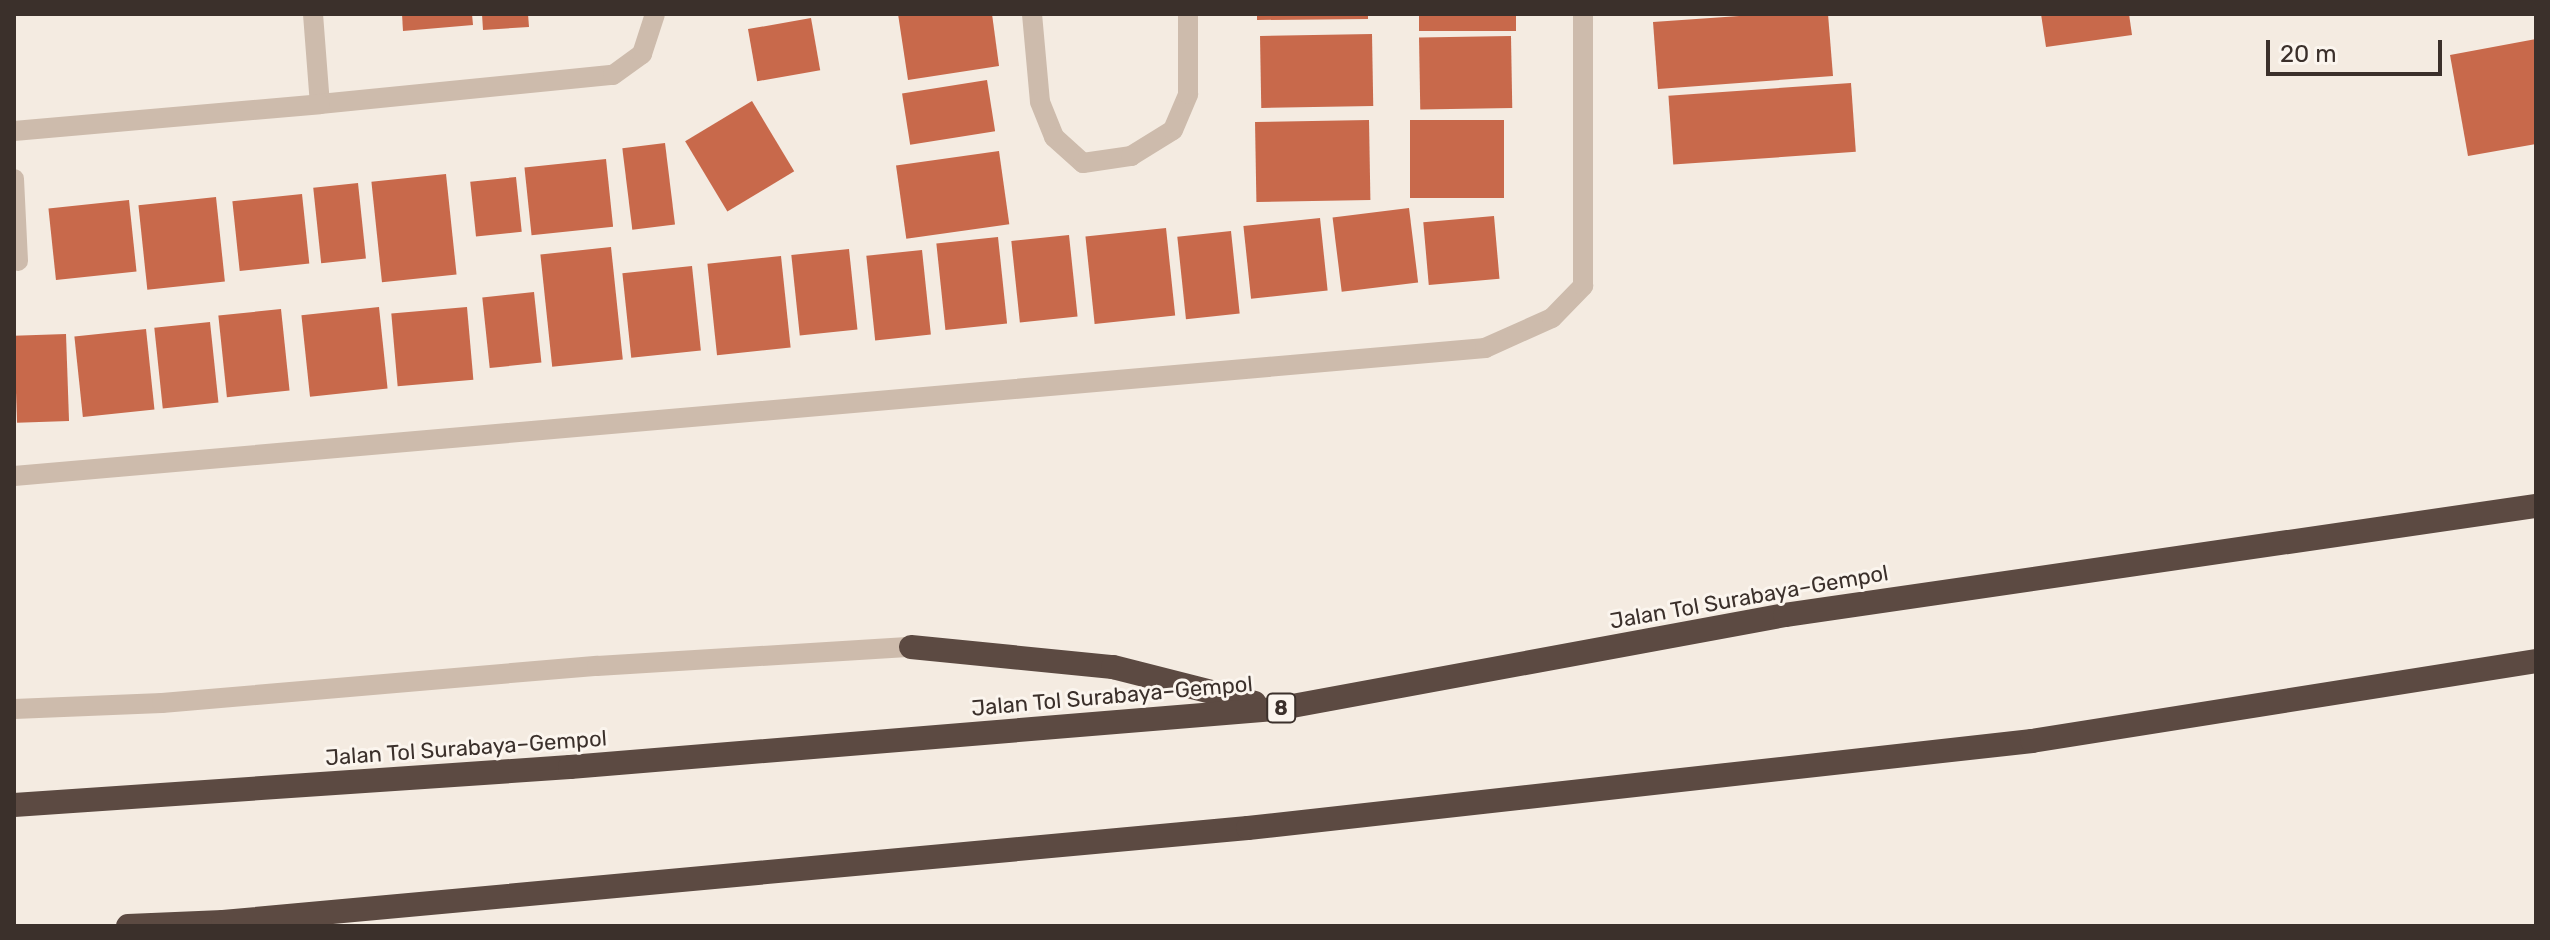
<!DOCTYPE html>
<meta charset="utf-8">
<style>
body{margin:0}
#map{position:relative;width:2550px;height:940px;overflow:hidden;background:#f4ebe1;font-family:Rubik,sans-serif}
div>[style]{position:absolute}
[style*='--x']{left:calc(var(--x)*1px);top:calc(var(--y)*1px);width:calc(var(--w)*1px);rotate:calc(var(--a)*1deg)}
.building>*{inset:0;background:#c8694b;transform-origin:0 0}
.minor>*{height:20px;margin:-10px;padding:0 10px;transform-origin:10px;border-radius:10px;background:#cdbbac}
.highway>*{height:24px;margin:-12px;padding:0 12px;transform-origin:12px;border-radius:12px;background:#5c4a42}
span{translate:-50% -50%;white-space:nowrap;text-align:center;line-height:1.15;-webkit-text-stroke:6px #fbf5ee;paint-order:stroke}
.shield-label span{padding:2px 6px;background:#fbf5ee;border:2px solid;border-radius:6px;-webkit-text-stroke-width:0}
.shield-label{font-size:20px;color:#3b302b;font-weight:700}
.street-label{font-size:22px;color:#3b302b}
.frame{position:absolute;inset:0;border:16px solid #3b302b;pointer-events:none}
.scale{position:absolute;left:2266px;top:40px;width:176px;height:36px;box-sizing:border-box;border:4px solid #3b302b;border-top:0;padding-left:10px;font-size:24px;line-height:28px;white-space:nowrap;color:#3b302b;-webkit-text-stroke:6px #fbf5ee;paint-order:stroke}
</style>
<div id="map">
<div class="building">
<div style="clip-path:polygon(402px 14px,472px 14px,473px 25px,403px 31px)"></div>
<div style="clip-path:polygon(482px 14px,528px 14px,529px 27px,483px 30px)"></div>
<div style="clip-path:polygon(898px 14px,992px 14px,999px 66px,908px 80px)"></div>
<div style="clip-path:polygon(1257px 14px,1368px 14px,1368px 19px,1257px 20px)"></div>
<div style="left:1419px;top:14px;width:97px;height:17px"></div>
<div style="clip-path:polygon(1768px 14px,1828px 14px,1833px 76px,1658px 89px,1653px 22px)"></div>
<div style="clip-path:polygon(2041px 14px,2129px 14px,2132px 35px,2046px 47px)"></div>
<div style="left:811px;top:18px;width:53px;height:64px;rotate:80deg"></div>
<div style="left:1372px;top:34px;width:72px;height:112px;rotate:89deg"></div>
<div style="left:1511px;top:36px;width:72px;height:92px;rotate:89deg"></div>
<div style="clip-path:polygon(2536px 39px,2536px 144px,2468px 156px,2450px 55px)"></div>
<div style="left:987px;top:80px;width:52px;height:86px;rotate:81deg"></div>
<div style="left:1851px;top:83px;width:69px;height:183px;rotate:86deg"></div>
<div style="left:752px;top:101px;width:82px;height:78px;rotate:59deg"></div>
<div style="left:1369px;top:120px;width:80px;height:114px;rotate:89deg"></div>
<div style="left:1410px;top:120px;width:94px;height:78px"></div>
<div style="left:665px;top:143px;width:82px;height:43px;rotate:83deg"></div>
<div style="left:999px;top:151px;width:74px;height:104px;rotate:82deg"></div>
<div style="left:606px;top:159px;width:68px;height:82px;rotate:84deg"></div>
<div style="left:446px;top:174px;width:101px;height:75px;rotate:84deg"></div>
<div style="left:516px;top:177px;width:55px;height:46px;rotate:84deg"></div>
<div style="left:358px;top:183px;width:76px;height:45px;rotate:84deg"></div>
<div style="left:302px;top:194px;width:70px;height:70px;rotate:84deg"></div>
<div style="left:216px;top:197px;width:85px;height:78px;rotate:84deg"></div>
<div style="left:129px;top:200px;width:72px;height:81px;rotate:84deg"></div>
<div style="left:1409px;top:208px;width:75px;height:77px;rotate:83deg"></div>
<div style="left:1494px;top:216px;width:63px;height:71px;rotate:85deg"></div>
<div style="left:1320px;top:218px;width:73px;height:77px;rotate:84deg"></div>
<div style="left:1166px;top:228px;width:88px;height:81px;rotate:84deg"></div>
<div style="left:1231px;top:231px;width:83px;height:54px;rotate:84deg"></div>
<div style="left:1069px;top:235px;width:82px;height:58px;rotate:84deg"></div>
<div style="left:998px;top:237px;width:87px;height:62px;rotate:84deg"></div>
<div style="left:611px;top:247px;width:113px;height:71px;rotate:84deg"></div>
<div style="left:849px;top:249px;width:81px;height:58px;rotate:84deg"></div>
<div style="left:922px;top:250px;width:85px;height:56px;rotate:84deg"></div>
<div style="left:781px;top:256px;width:92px;height:74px;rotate:84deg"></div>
<div style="left:692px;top:266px;width:85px;height:70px;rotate:84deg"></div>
<div style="left:534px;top:292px;width:71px;height:52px;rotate:84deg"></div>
<div style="left:379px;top:307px;width:82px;height:78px;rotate:84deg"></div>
<div style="left:467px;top:307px;width:73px;height:76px;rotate:85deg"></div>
<div style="left:281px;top:309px;width:82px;height:63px;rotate:84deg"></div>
<div style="left:210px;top:322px;width:81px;height:56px;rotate:84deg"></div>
<div style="left:146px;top:329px;width:81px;height:72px;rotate:84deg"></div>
<div style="left:66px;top:334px;width:87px;height:52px;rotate:88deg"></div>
</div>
<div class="minor">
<div style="--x:313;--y:14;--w:90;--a:85.6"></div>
<div style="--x:320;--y:104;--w:294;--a:-5.7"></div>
<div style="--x:613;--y:75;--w:36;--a:-36"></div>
<div style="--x:642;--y:54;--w:42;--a:-72"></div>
<div style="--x:1032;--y:14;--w:88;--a:84.8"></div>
<div style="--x:1040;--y:102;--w:38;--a:68"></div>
<div style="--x:1054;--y:137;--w:39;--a:42"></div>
<div style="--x:1083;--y:163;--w:49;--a:-8.3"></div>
<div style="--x:1131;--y:156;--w:49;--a:-31.8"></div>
<div style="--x:1173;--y:130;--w:39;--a:-67"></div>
<div style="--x:1188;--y:94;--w:80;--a:-90"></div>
<div style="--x:14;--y:131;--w:307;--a:-5"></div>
<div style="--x:14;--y:179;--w:82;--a:87.2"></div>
<div style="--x:14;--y:476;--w:1477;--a:-4.97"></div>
<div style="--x:1485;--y:348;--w:73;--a:-24.1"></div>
<div style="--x:1552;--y:318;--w:45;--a:-45.9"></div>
<div style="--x:1583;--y:286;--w:272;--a:-90"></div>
<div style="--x:14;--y:709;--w:148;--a:-2.3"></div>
<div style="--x:162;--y:703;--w:437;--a:-4.9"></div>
<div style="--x:597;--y:666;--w:315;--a:-3.5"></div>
</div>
<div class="highway">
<div style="--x:911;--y:647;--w:203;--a:5.7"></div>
<div style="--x:1113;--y:667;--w:146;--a:14.2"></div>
<div style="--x:14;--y:805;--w:557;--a:-3.91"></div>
<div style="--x:570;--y:767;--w:708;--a:-4.7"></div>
<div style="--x:1276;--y:709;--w:518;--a:-10.46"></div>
<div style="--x:1785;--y:615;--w:759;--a:-8.26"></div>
<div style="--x:128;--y:926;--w:95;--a:-2.4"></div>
<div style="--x:223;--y:922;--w:1029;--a:-5.24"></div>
<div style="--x:1248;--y:828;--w:789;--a:-6.33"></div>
<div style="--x:2032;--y:741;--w:510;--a:-9.02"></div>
</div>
<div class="shield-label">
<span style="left:1281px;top:708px">8</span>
</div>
<div class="street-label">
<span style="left:1749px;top:597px;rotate:-10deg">Jalan Tol Surabaya–Gempol</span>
<span style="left:1112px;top:696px;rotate:-5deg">Jalan Tol Surabaya–Gempol</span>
<span style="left:466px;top:748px;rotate:-4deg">Jalan Tol Surabaya–Gempol</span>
</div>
<div class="frame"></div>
<div class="scale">20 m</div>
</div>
